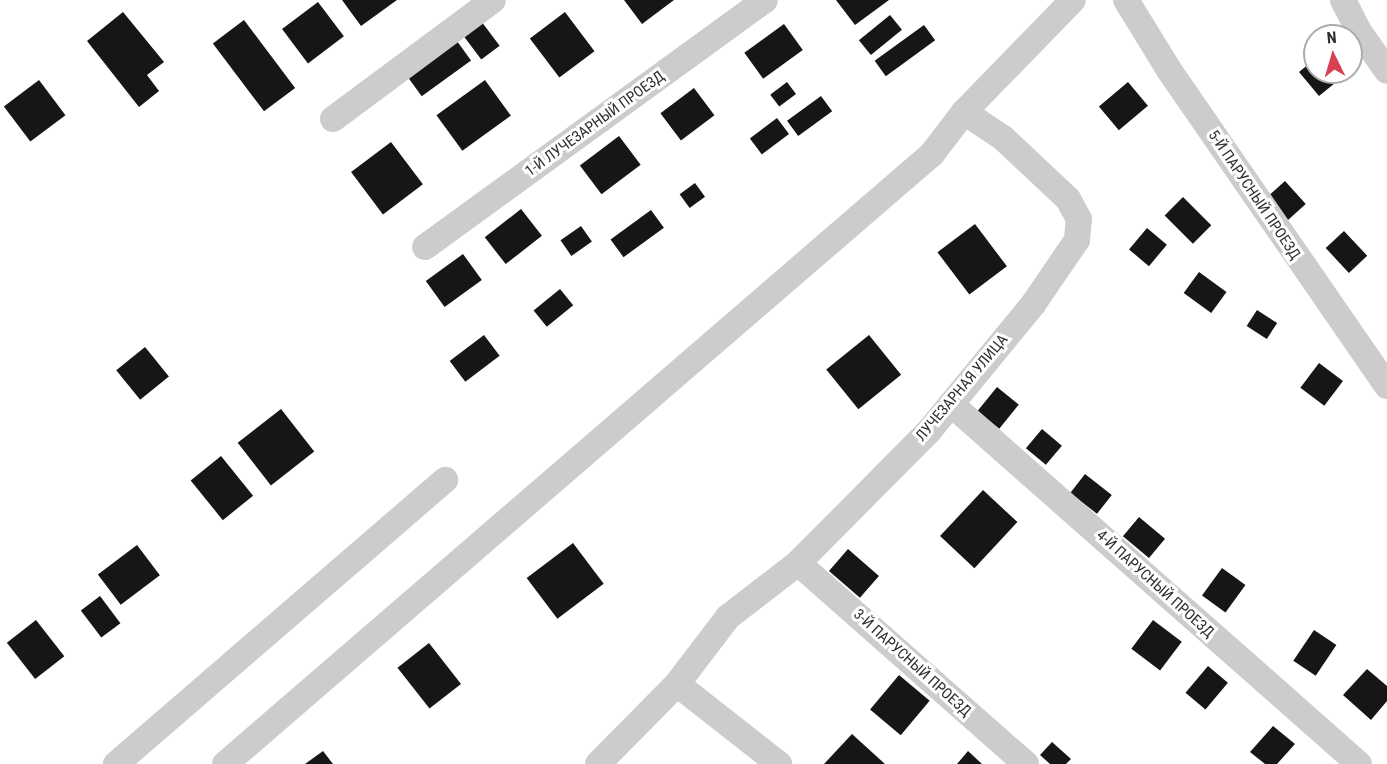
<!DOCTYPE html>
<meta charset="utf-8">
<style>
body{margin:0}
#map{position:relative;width:1387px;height:764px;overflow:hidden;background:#fff;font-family:"Roboto Condensed",sans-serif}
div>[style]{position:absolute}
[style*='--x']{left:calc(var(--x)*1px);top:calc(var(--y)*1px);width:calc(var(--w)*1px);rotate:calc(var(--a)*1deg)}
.building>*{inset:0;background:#161616;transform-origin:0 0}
.minor>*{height:26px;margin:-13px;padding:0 13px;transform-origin:13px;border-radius:13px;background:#ccc}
span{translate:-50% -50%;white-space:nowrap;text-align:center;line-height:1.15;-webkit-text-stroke:6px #fff;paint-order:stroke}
.street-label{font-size:15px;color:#2f2f2f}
.north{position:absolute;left:1303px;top:24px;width:60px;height:60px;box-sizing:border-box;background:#fff;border:2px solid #acacac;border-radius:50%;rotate:355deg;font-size:16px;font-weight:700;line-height:24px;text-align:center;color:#2f2f2f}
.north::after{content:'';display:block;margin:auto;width:21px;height:27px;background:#d74152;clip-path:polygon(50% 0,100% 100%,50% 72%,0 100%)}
</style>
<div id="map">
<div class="building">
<div style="clip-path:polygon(342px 0,397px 0,361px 26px)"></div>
<div style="clip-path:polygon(624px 0,674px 0,642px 24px)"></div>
<div style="clip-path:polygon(836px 0,889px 0,855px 25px)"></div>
<div style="left:318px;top:2px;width:43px;height:45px;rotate:53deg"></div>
<div style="clip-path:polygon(123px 12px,164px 62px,147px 75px,159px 91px,139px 107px,87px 41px)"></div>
<div style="left:565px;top:12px;width:49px;height:44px;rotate:53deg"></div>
<div style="left:890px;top:15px;width:19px;height:40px;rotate:51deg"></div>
<div style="left:478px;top:17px;width:36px;height:23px;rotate:53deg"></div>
<div style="left:244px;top:20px;width:85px;height:39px;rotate:53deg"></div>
<div style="left:784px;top:24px;width:32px;height:49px;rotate:54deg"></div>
<div style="left:924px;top:25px;width:19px;height:61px;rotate:54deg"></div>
<div style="left:454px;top:37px;width:29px;height:61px;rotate:54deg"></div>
<div style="clip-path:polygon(1315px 59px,1315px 72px,1345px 75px,1319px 96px,1299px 72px)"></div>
<div style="left:39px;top:80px;width:44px;height:44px;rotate:53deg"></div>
<div style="left:485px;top:80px;width:44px;height:60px;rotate:54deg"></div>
<div style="left:787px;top:82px;width:15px;height:21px;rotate:53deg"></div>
<div style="left:1128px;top:82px;width:31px;height:38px;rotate:50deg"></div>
<div style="left:694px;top:88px;width:34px;height:42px;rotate:53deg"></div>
<div style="left:821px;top:96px;width:19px;height:42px;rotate:54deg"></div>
<div style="left:777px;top:118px;width:20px;height:34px;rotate:53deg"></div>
<div style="left:619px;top:136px;width:36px;height:49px;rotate:53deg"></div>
<div style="left:391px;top:142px;width:53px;height:50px;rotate:53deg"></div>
<div style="left:1285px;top:181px;width:31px;height:25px;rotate:48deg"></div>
<div style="left:695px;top:183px;width:17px;height:19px;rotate:54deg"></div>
<div style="left:1183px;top:197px;width:40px;height:26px;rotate:45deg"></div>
<div style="left:521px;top:209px;width:34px;height:46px;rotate:52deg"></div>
<div style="left:651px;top:210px;width:22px;height:50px;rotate:54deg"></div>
<div style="left:975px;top:224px;width:53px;height:47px;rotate:53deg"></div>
<div style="left:581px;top:226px;width:19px;height:25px;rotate:55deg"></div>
<div style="left:1147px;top:228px;width:26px;height:28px;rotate:40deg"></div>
<div style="left:1344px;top:231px;width:34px;height:25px;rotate:47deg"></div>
<div style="left:463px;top:254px;width:32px;height:46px;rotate:54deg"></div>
<div style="left:1199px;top:272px;width:34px;height:26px;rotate:36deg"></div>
<div style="left:560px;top:289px;width:21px;height:34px;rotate:51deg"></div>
<div style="left:1257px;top:310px;width:24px;height:19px;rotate:33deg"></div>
<div style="left:484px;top:335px;width:26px;height:43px;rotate:53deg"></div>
<div style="left:869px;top:335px;width:51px;height:55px;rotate:51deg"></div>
<div style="left:145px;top:347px;width:38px;height:37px;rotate:51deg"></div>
<div style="left:1319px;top:363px;width:30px;height:31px;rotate:37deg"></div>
<div style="left:997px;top:387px;width:28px;height:31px;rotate:39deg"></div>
<div style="left:281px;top:409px;width:54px;height:55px;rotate:52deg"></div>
<div style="left:1042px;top:429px;width:26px;height:25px;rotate:40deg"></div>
<div style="left:221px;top:456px;width:51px;height:39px;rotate:51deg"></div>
<div style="left:1085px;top:474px;width:34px;height:24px;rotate:38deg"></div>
<div style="left:983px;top:490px;width:47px;height:63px;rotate:43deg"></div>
<div style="left:1139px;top:517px;width:34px;height:25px;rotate:40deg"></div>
<div style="left:573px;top:543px;width:51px;height:58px;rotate:53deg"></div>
<div style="left:137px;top:545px;width:38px;height:49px;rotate:53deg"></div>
<div style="left:848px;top:549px;width:41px;height:29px;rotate:41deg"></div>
<div style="left:1222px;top:568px;width:29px;height:34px;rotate:36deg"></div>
<div style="left:100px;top:596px;width:34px;height:24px;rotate:53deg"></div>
<div style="left:36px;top:620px;width:46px;height:37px;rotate:52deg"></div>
<div style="left:1153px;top:620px;width:36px;height:36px;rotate:37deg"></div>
<div style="left:1314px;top:630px;width:27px;height:37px;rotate:34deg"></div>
<div style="left:429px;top:643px;width:52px;height:40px;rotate:52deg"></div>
<div style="left:1208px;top:666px;width:26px;height:35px;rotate:40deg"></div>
<div style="clip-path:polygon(1367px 669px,1387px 686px,1387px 701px,1371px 720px,1343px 695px)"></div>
<div style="left:899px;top:675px;width:40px;height:45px;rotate:40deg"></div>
<div style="clip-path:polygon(1273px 726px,1295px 744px,1277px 764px,1265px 764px,1250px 752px)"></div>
<div style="clip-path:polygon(852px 734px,885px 764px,824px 764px)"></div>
<div style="clip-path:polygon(1052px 742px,1071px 759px,1066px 764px,1050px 764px,1040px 755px)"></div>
<div style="clip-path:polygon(323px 751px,333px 764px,305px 764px)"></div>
<div style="clip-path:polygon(968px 751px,982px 764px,957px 764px)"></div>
</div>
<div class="minor">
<div style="--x:1126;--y:0;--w:82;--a:58.4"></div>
<div style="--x:1169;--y:70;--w:384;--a:55.4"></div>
<div style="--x:1343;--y:0;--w:34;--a:63"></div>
<div style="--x:1358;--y:30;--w:50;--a:54.7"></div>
<div style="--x:333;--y:119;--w:199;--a:-36.6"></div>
<div style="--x:425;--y:247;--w:420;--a:-36"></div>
<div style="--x:951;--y:404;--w:544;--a:41.42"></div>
<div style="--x:798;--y:563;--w:304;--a:41.4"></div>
<div style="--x:677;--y:684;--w:130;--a:38.1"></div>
<div style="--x:116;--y:764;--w:435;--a:-40.8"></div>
<div style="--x:225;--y:764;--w:934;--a:-40.79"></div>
<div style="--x:932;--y:154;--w:53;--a:-52.7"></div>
<div style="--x:598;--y:764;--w:112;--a:-45.4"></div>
<div style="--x:677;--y:684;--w:84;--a:-52.7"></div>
<div style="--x:728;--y:617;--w:88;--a:-37.6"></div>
<div style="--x:798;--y:563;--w:186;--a:-45.2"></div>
<div style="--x:929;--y:431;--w:166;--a:-50.6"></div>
<div style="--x:1034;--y:303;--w:76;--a:-55.7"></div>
<div style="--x:1077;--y:240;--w:21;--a:-85"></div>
<div style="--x:1079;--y:219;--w:23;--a:-119"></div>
<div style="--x:1068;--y:199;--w:89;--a:-136.8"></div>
<div style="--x:1003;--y:138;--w:47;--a:-146.3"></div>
<div style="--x:964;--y:112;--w:156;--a:-45.8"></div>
</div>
<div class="street-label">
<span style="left:595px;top:124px;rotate:-36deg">1-Й ЛУЧЕЗАРНЫЙ ПРОЕЗД</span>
<span style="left:1254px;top:195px;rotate:56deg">5-Й ПАРУСНЫЙ ПРОЕЗД</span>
<span style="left:962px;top:388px;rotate:-50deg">ЛУЧЕЗАРНАЯ УЛИЦА</span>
<span style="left:1155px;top:584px;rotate:42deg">4-Й ПАРУСНЫЙ ПРОЕЗД</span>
<span style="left:912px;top:663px;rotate:42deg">3-Й ПАРУСНЫЙ ПРОЕЗД</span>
</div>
<div class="north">N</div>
</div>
